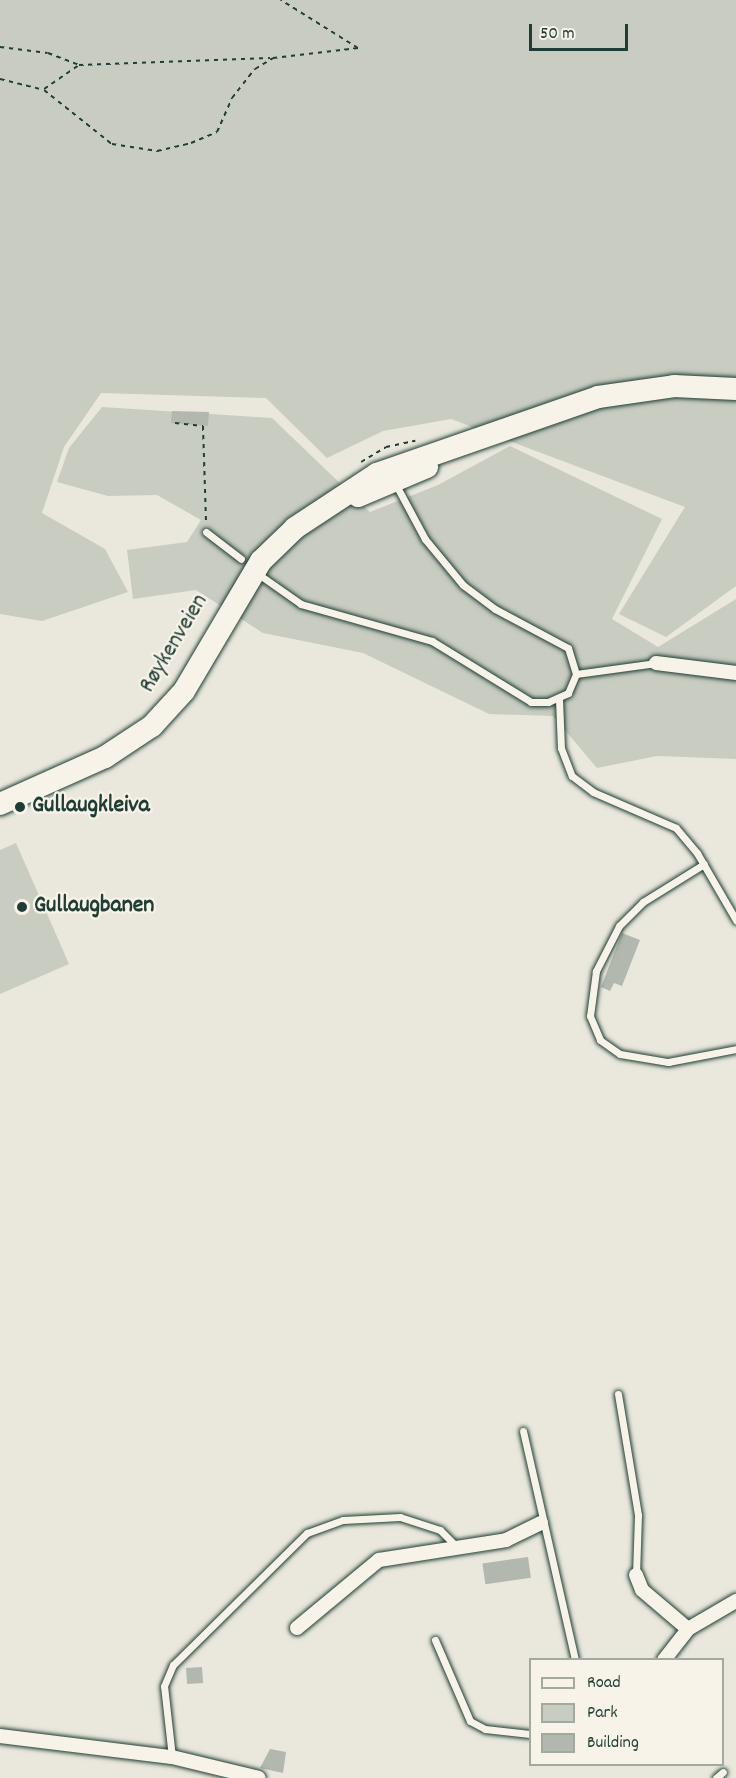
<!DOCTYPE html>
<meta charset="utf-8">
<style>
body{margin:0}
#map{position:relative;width:736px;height:1778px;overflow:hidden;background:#eae8dd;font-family:Dekko,sans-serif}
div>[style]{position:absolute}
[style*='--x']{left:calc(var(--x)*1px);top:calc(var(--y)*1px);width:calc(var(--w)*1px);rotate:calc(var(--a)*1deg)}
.green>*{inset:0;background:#c8ccc1}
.building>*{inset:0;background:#b2b8ae;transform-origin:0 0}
.path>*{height:2px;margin-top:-1px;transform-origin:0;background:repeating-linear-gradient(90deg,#1f3d34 0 4.5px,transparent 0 9px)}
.roads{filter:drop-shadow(0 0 2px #1f3d34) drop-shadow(0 0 2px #1f3d34)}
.service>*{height:7px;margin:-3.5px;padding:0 3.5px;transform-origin:3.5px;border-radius:3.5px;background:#f7f3e8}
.minor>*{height:14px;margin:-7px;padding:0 7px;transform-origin:7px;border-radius:7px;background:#f7f3e8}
.trunk>*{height:22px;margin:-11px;padding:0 11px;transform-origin:11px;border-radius:11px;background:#f7f3e8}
.dots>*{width:16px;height:16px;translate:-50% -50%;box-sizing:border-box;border:3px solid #f7f3e8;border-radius:50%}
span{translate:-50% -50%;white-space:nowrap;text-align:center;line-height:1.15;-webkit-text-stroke:4.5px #f7f3e8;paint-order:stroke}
.street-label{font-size:24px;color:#1f3d34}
.poi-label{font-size:24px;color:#1f3d34;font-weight:700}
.left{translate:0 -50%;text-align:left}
.legend{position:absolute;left:529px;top:1658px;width:195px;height:108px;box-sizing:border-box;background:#f7f3e8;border:2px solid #a1aaa0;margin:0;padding:8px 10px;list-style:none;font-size:18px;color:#1f3d34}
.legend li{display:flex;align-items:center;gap:12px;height:30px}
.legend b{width:30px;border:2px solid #a1aaa0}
.scale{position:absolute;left:529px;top:24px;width:99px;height:27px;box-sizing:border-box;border:3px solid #1f3d34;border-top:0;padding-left:8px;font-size:18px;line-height:21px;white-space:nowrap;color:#1f3d34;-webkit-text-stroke:4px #f7f3e8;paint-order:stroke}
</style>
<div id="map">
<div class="green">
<div style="clip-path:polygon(0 0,736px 0,736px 586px,666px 637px,619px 614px,685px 507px,451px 419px,383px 431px,327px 458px,266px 398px,101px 393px,64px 447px,42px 513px,105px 549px,128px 592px,42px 621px,0 614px)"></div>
<div style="clip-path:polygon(102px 407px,272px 418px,370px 512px,438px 485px,510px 446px,662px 519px,612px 619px,658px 647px,736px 599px,736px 759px,657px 756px,597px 768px,553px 716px,489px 714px,363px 653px,263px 633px,196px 590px,133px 599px,127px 550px,187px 542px,201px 520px,157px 495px,108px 496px,57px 482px,69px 448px)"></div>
<div style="clip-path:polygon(16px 843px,69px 964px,0 994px,0 850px)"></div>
</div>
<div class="building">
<div style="clip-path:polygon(172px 411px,209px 412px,208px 426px,171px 423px)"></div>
<div style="clip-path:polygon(622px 933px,640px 940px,622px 986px,614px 983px,610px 991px,601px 987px)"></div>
<div style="left:528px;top:1557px;width:21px;height:46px;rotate:82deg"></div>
<div style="left:202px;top:1667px;width:16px;height:16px;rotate:86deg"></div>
<div style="clip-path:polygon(270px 1749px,286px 1752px,283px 1773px,260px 1768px)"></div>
</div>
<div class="path">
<div style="--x:0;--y:47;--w:48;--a:7.1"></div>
<div style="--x:48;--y:53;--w:33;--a:21"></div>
<div style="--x:79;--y:65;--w:191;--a:-2.1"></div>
<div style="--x:0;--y:79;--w:45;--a:14"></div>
<div style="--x:44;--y:90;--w:87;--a:38.5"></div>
<div style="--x:112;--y:144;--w:46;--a:8.8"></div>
<div style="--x:157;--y:151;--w:35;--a:-13"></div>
<div style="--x:191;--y:143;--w:28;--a:-23"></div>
<div style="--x:217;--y:132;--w:37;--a:-66"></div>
<div style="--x:232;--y:98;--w:37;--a:-52"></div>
<div style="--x:255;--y:69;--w:21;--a:-31"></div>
<div style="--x:273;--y:58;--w:86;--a:-6.7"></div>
<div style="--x:358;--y:48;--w:91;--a:-148.1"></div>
<div style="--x:44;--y:89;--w:42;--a:-34.4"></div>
<div style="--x:175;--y:423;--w:28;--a:6"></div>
<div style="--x:203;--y:426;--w:97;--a:88.2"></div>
<div style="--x:361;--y:462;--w:29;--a:-31"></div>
<div style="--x:386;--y:447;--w:30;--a:-12"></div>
</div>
<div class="roads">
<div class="service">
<div style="--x:206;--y:532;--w:44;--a:37.6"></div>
<div style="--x:261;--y:576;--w:49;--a:35"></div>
<div style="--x:301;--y:604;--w:136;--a:15.8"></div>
<div style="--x:432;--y:641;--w:116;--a:31.6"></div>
<div style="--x:531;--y:702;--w:17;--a:0"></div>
<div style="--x:548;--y:702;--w:22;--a:-24"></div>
<div style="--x:568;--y:693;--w:21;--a:-67"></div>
<div style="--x:576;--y:674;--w:27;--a:-107"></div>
<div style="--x:568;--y:648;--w:83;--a:-151.9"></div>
<div style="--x:495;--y:609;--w:40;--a:-143"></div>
<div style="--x:463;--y:585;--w:60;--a:-129.6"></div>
<div style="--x:425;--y:539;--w:64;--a:-118.2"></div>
<div style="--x:576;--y:674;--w:81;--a:-7.8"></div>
<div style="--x:559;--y:699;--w:49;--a:87.7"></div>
<div style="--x:561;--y:748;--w:30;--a:69"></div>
<div style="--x:572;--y:776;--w:26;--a:37"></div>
<div style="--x:593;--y:792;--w:90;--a:23.4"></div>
<div style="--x:676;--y:828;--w:33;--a:50"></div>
<div style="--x:697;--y:853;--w:78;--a:59.8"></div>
<div style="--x:704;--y:864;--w:72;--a:148.1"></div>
<div style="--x:643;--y:902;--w:34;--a:135"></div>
<div style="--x:619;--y:926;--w:51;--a:117.1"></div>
<div style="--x:596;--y:971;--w:45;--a:97.6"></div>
<div style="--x:590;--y:1016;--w:26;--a:67"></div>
<div style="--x:600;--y:1040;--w:24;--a:35"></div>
<div style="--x:620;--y:1054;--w:49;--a:9.5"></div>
<div style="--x:668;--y:1062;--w:69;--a:-10.8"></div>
<div style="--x:618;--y:1394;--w:123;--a:80.6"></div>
<div style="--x:638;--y:1515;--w:60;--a:91.9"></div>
<div style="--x:523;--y:1431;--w:235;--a:77.2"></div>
<div style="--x:435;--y:1640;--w:88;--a:66.6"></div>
<div style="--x:470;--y:1721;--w:17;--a:28"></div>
<div style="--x:485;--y:1729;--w:45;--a:6.3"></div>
<div style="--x:172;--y:1757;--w:71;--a:-96.4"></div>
<div style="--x:164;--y:1686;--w:23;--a:-67"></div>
<div style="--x:173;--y:1665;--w:188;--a:-44.6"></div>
<div style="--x:307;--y:1533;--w:38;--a:-20"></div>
<div style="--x:343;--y:1520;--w:57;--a:-3"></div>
<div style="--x:400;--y:1517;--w:42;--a:18"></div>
<div style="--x:440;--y:1530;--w:24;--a:45"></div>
<div style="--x:716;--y:1778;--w:9;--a:-41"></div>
</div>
<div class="minor">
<div style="--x:656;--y:663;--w:81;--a:7.1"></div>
<div style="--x:636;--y:1575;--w:16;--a:68"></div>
<div style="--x:642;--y:1590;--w:60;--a:40.3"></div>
<div style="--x:297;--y:1628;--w:107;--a:-39.7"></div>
<div style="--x:379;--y:1560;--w:129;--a:-8.9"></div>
<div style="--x:506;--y:1540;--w:39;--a:-26"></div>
<div style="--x:664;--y:1660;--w:39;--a:-52"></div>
<div style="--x:688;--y:1629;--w:56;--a:-30.3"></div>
<div style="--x:0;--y:1736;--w:173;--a:7"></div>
<div style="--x:172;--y:1757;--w:89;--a:13.6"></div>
</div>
<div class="trunk">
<div style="--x:358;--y:496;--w:75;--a:-22.8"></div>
<div style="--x:0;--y:804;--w:115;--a:-24.1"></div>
<div style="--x:105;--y:757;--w:56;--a:-33.4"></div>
<div style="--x:152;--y:726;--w:47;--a:-47.6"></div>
<div style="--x:184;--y:691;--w:151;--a:-59.4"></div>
<div style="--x:261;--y:561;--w:47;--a:-44.1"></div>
<div style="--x:295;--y:528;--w:98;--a:-33.4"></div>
<div style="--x:377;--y:474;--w:234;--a:-19.2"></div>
<div style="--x:598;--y:397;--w:77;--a:-8.2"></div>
<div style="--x:674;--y:386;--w:62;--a:2.8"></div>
</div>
</div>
<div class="dots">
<div style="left:20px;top:807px;background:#1f3d34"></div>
<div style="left:22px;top:907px;background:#1f3d34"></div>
</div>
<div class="street-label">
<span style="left:175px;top:644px;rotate:-59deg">Røykenveien</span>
</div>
<div class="poi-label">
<span class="left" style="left:32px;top:807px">Gullaugkleiva</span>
<span class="left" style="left:34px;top:907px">Gullaugbanen</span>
</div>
<ul class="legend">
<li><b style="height:8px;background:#f7f3e8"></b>Road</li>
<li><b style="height:16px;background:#c8ccc1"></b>Park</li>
<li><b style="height:16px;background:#b2b8ae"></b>Building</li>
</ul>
<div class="scale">50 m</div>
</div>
